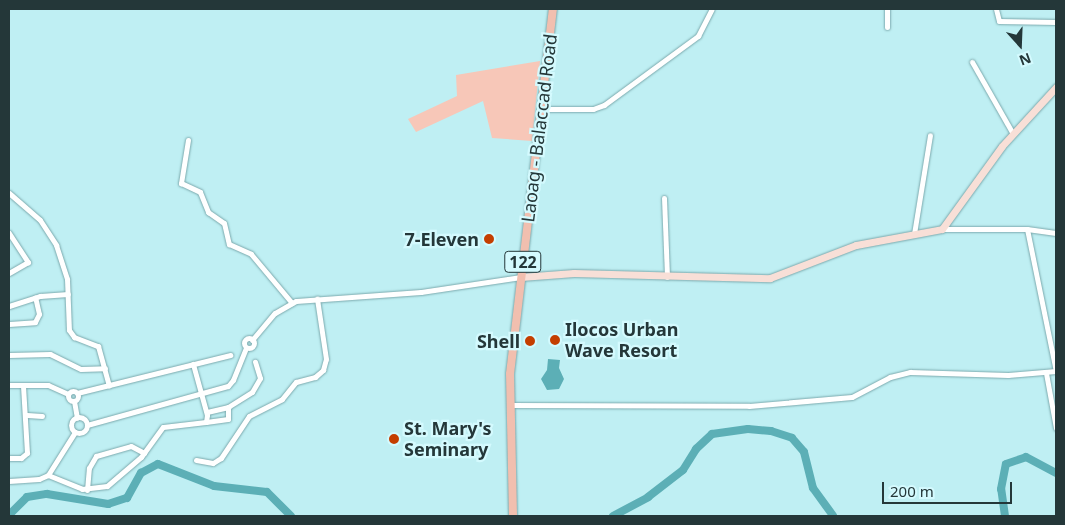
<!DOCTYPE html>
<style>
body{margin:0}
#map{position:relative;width:1065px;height:525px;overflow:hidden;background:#bfeff3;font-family:"Noto Sans",sans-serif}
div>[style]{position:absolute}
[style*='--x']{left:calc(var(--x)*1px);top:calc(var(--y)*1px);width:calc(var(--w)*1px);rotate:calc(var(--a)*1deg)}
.green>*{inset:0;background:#f7c7b8}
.water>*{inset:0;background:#5cafb6}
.river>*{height:8px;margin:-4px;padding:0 4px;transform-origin:4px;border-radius:4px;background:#5cafb6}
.roads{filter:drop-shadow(0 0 1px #7ba9ad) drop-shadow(0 0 1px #7ba9ad)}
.street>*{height:5px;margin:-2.5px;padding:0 2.5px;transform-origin:2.5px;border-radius:2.5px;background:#fff}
.street>.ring{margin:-2.5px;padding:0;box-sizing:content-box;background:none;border:5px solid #fff;border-radius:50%}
.secondary>*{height:7px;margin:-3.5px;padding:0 3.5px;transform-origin:3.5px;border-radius:3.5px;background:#f8dfd7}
.primary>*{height:8px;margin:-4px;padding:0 4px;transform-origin:4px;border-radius:4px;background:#f1bfaf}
.dots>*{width:14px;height:14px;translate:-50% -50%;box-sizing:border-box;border:2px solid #d4fafe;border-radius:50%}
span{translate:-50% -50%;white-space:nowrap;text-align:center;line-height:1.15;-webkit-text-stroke:4.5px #d4fafe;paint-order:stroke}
.shield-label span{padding:1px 4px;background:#d4fafe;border:1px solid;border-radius:4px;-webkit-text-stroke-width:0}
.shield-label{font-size:16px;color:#243739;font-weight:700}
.street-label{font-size:18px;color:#243739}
.poi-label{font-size:18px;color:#243739;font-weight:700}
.right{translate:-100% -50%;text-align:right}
.left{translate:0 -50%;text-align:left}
.frame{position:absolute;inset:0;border:10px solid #243739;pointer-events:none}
.north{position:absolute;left:995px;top:20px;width:50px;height:50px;-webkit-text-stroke:4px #d4fafe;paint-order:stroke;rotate:160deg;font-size:14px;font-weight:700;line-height:20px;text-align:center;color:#243739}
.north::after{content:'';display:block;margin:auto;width:18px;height:22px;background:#243739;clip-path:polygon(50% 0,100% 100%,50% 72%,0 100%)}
.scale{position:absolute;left:882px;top:482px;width:130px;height:22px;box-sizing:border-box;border:2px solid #243739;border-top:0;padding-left:6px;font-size:15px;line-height:18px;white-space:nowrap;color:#243739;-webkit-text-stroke:4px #d4fafe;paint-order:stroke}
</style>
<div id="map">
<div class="green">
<div style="clip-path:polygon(540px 61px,532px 141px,492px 138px,483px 101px,416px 132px,408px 119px,457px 96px,456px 75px)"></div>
</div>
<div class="water">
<div style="clip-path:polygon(548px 359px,560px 360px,559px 368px,564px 379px,559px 389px,547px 390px,541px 379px,547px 370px)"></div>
</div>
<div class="river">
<div style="--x:9;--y:515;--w:25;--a:-45"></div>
<div style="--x:27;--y:497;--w:20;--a:-9"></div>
<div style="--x:47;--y:494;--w:62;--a:9.3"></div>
<div style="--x:108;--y:504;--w:20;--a:-18"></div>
<div style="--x:127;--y:498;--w:29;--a:-61"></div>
<div style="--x:141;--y:473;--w:19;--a:-28"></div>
<div style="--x:158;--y:464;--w:60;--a:21.4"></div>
<div style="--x:214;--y:486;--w:53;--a:6.5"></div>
<div style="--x:267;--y:492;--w:34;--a:45"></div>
<div style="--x:613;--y:516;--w:40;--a:-28"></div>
<div style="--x:648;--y:497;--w:44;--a:-37.6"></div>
<div style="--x:683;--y:470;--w:25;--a:-58"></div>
<div style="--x:696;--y:449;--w:22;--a:-43"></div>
<div style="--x:712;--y:434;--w:36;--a:-8"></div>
<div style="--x:748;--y:429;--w:23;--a:5"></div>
<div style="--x:771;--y:431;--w:22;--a:18"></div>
<div style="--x:792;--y:438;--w:18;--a:49"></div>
<div style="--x:804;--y:452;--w:37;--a:76"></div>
<div style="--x:813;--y:488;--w:34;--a:54"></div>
<div style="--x:1005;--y:516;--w:27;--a:-98"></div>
<div style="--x:1001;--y:489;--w:25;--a:-79"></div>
<div style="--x:1006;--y:464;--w:21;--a:-19"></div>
<div style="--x:1026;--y:457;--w:34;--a:28"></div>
</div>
<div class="roads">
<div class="street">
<div style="--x:996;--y:9;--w:12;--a:76"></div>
<div style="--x:999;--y:21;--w:57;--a:1"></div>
<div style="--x:887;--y:27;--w:18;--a:-90"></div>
<div style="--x:972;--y:62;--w:83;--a:60.3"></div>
<div style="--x:542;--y:109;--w:51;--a:0"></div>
<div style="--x:593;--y:109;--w:12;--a:-20"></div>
<div style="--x:604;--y:105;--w:117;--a:-36.3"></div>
<div style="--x:698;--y:36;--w:30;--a:-63"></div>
<div style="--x:188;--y:140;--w:44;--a:99.2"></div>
<div style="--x:181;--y:183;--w:21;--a:25"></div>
<div style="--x:200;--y:192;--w:22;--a:68"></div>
<div style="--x:208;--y:212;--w:19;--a:35"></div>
<div style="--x:224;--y:223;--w:22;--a:77"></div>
<div style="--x:229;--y:244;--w:24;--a:24"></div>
<div style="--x:251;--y:254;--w:64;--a:50.1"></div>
<div style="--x:9;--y:193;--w:41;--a:41.1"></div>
<div style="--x:40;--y:220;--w:30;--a:57"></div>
<div style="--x:56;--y:245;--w:36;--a:72"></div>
<div style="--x:67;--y:279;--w:51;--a:87.8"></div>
<div style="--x:69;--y:330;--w:9;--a:54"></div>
<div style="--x:74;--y:337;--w:26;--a:21"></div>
<div style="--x:98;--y:346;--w:41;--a:74.6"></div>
<div style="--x:664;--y:198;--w:79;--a:87.8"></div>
<div style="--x:942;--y:229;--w:85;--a:0"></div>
<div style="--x:1027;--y:229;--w:29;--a:8"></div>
<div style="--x:1027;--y:229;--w:145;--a:78.5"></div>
<div style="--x:9;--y:233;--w:35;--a:57"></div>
<div style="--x:28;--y:262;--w:22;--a:150"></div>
<div style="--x:914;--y:234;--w:100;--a:-80.8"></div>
<div style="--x:9;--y:306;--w:33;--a:-18"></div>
<div style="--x:40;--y:296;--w:28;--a:-4"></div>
<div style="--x:9;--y:324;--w:26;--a:-4"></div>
<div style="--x:35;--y:322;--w:9;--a:-63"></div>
<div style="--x:39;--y:314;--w:17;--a:-103"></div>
<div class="ring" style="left:244px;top:338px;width:5px;height:5px"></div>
<div style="--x:252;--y:340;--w:35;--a:-50"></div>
<div style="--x:275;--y:313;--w:24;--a:-30"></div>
<div style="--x:296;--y:301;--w:125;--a:-4.1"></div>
<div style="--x:421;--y:292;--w:101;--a:-8.5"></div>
<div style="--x:9;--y:355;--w:41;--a:-1.4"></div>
<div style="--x:50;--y:354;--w:34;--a:26"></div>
<div style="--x:81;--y:369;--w:24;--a:-2"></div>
<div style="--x:1046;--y:373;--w:56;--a:79.7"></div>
<div style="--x:9;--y:385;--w:39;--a:0"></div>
<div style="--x:48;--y:385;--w:22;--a:24"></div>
<div class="ring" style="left:68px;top:391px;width:5px;height:5px"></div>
<div style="--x:77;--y:393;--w:158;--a:-13.9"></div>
<div style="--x:74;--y:401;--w:17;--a:80"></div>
<div style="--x:509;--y:405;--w:240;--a:0.2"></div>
<div style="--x:749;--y:406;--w:103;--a:-5"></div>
<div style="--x:852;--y:397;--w:43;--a:-27.8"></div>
<div style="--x:890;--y:377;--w:21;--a:-14"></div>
<div style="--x:910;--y:372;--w:98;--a:1.8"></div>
<div style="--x:1008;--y:375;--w:48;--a:-4.8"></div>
<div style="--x:207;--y:412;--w:22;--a:-13"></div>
<div style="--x:228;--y:407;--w:28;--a:-32"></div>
<div style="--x:252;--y:392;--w:16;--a:-60"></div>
<div style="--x:260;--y:378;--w:17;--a:-107"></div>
<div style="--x:27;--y:415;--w:15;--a:4"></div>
<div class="ring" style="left:71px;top:417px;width:11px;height:11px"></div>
<div style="--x:206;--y:422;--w:22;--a:-8"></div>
<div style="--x:228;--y:419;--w:12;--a:-90"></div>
<div style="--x:87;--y:425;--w:146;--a:-15.5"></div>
<div style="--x:228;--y:386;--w:8;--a:-50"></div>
<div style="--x:233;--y:380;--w:35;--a:-68"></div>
<div style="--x:9;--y:458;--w:12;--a:0"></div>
<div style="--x:21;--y:458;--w:8;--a:-40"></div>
<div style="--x:27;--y:453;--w:68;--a:-93.4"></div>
<div style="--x:196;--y:460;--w:17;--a:10"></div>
<div style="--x:213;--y:463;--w:9;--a:-32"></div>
<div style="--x:221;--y:458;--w:50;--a:-56.3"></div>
<div style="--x:249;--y:416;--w:37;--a:-27"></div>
<div style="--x:282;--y:399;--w:22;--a:-51"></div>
<div style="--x:296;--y:382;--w:20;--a:-15"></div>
<div style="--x:315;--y:377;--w:11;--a:-41"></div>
<div style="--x:323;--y:370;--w:11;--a:-75"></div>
<div style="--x:326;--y:359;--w:61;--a:-98.5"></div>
<div style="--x:48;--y:475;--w:37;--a:22"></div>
<div style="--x:82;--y:489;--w:25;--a:-7"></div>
<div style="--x:107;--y:486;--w:45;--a:-40.5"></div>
<div style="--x:141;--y:457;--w:37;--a:-54"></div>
<div style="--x:163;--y:427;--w:43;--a:-6.6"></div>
<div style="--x:206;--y:422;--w:7;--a:-82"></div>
<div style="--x:207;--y:415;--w:53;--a:-105.4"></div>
<div style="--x:9;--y:481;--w:30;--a:-4"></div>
<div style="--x:39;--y:479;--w:10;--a:-24"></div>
<div style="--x:48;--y:475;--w:51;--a:-57.9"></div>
<div style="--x:87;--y:490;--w:22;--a:-85"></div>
<div style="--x:89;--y:468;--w:14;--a:-60"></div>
<div style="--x:96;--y:456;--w:36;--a:-16"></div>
<div style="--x:131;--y:446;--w:15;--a:28"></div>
</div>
<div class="secondary">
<div style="--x:521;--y:277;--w:53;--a:-4.3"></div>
<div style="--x:574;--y:273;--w:196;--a:1.5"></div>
<div style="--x:770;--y:278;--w:92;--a:-21"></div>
<div style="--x:856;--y:245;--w:87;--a:-10.5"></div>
<div style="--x:942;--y:229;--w:102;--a:-54.1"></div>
<div style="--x:1002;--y:146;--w:80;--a:-47.5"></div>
</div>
<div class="primary">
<div style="--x:513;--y:516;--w:142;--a:-91.2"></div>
<div style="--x:510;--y:374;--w:368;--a:-83.3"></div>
</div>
</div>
<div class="dots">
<div style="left:489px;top:239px;background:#c43e00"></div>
<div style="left:555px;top:340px;background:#c43e00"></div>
<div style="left:530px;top:341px;background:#c43e00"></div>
<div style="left:394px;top:439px;background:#c43e00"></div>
</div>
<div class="shield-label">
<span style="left:523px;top:262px">122</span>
</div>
<div class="street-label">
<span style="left:539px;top:128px;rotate:-83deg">Laoag - Balaccad Road</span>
</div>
<div class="poi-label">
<span class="right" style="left:479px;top:239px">7-Eleven</span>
<span class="left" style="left:565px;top:340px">Ilocos Urban<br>Wave Resort</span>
<span class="right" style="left:520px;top:341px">Shell</span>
<span class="left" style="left:404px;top:439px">St. Mary's<br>Seminary</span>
</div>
<div class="frame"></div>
<div class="north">N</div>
<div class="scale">200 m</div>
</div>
